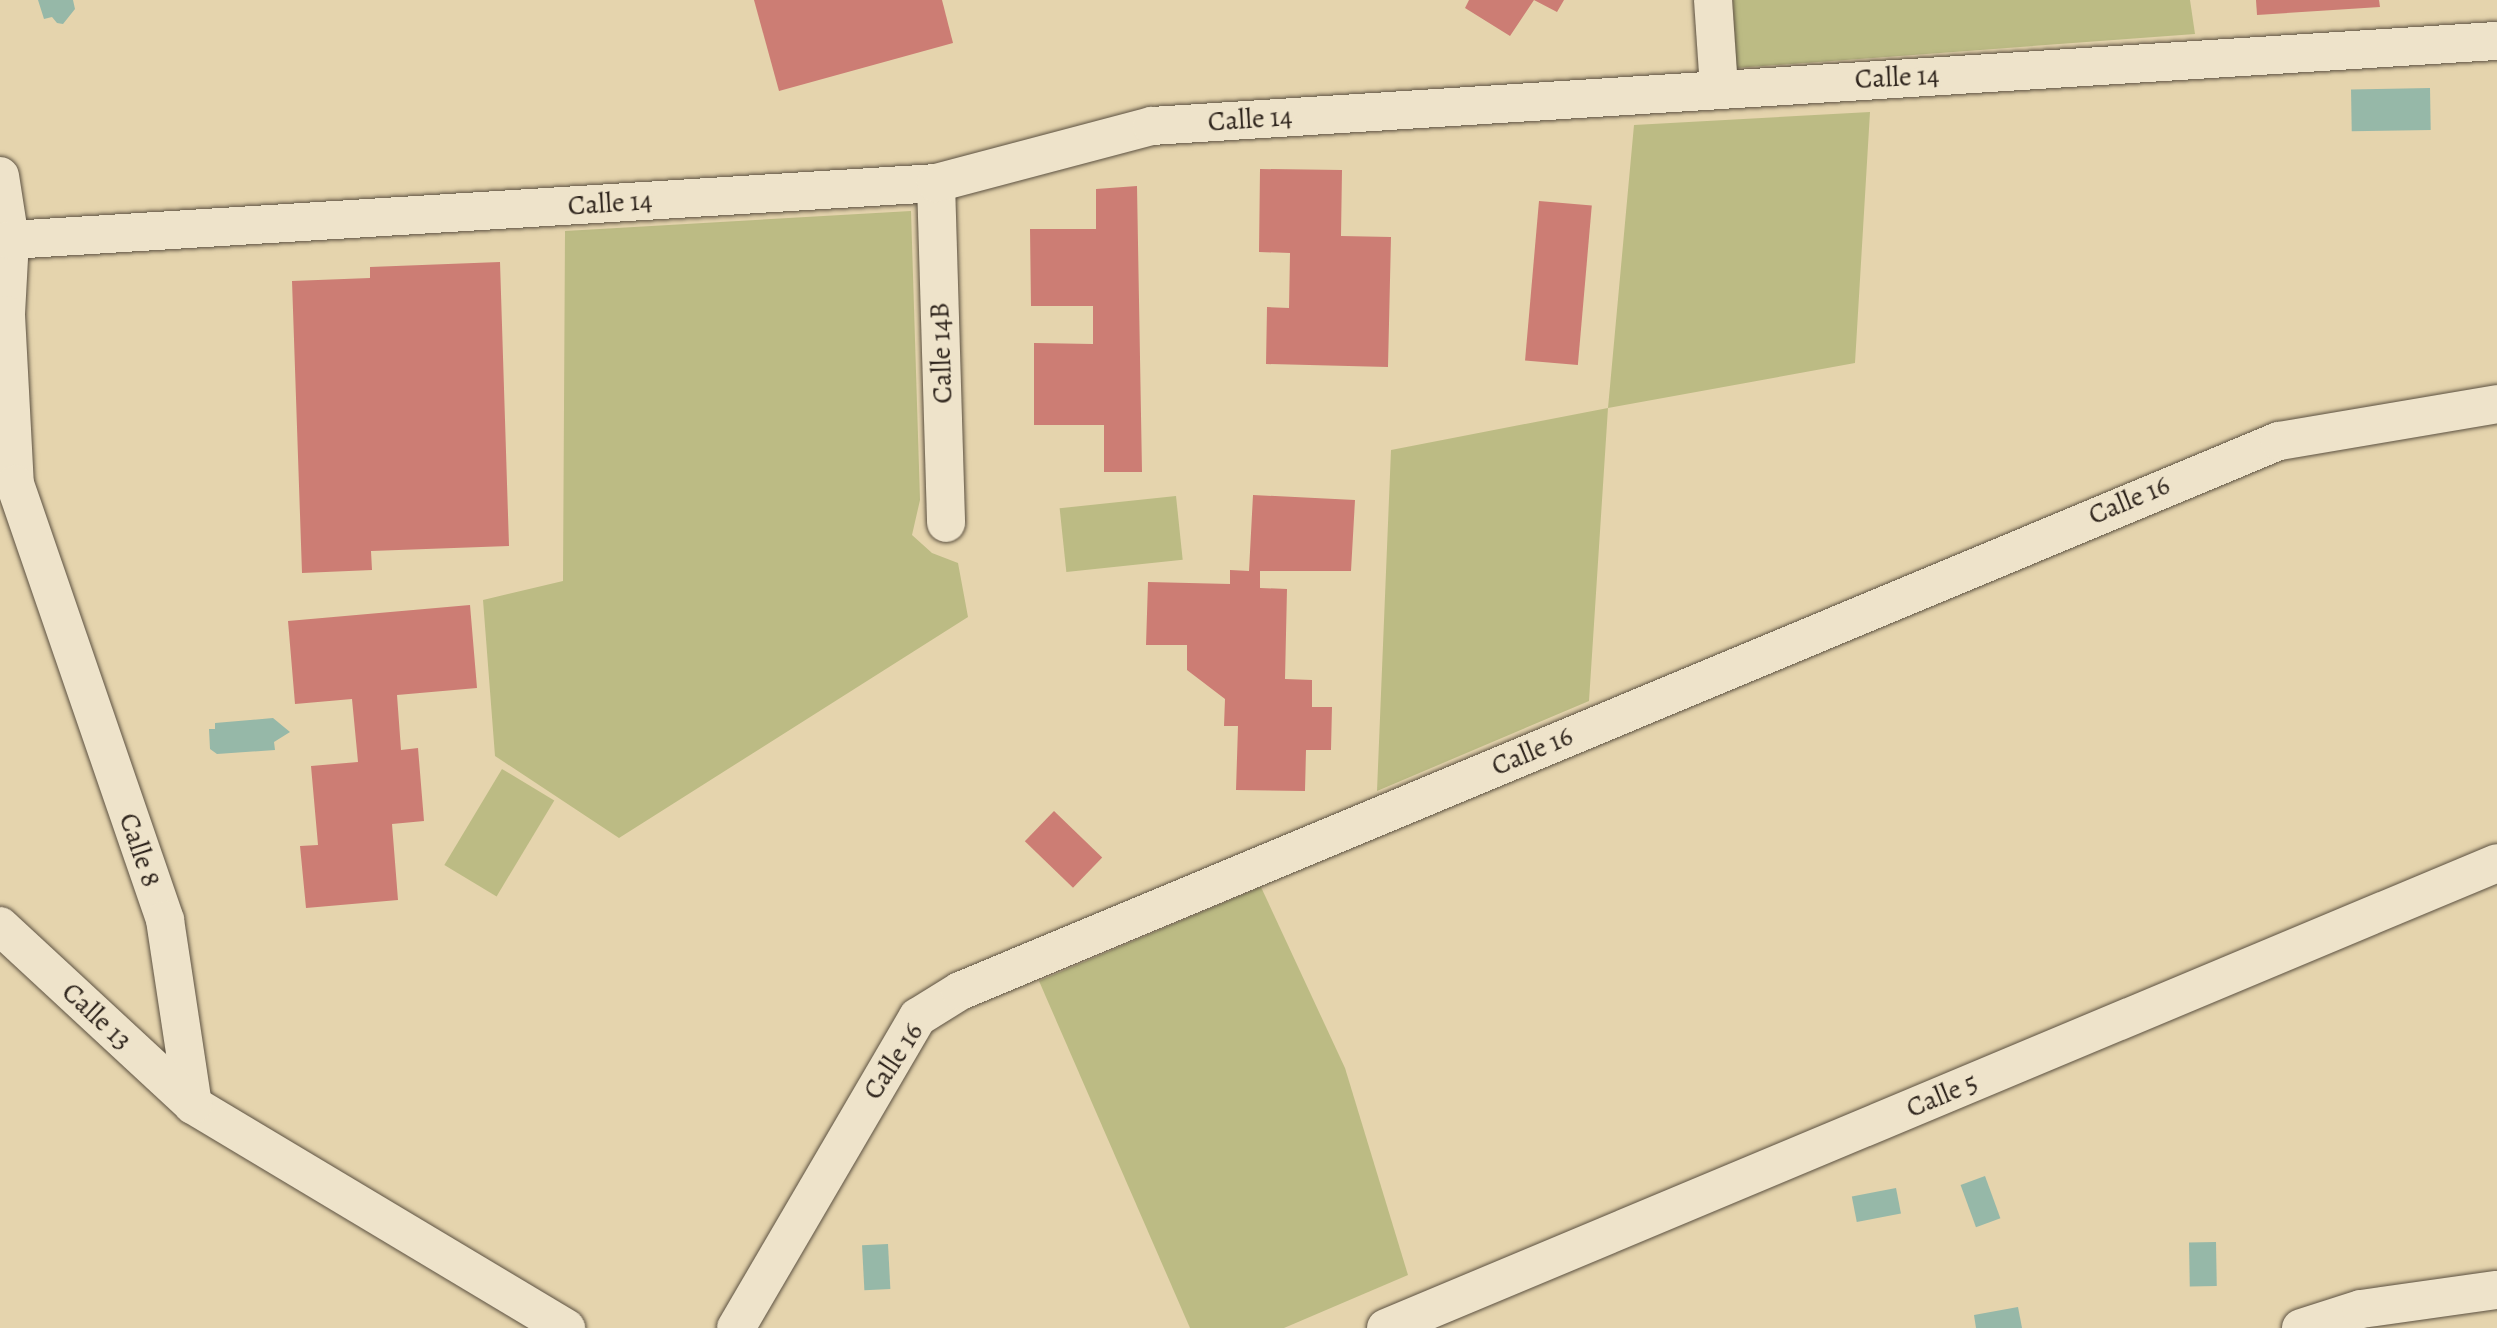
<!DOCTYPE html>
<style>
body{margin:0}
#map{position:relative;width:2497px;height:1328px;overflow:hidden;background:#e5d4ad;font-family:Alegreya,serif}
div>[style]{position:absolute}
[style*='--x']{left:calc(var(--x)*1px);top:calc(var(--y)*1px);width:calc(var(--w)*1px);rotate:calc(var(--a)*1deg)}
.green>*{inset:0;background:#bcbb84;transform-origin:0 0}
.water>*{inset:0;background:#96b8a8;transform-origin:0 0}
.building>*{inset:0;background:#cc7d74;transform-origin:0 0}
.roads{filter:drop-shadow(0 0 2px #5c5141) drop-shadow(0 0 2px #5c5141)}
.street>*{height:38px;margin:-19px;padding:0 19px;transform-origin:19px;border-radius:19px;background:#eee3ca}
span{translate:-50% -50%;white-space:nowrap;text-align:center;line-height:1.15;-webkit-text-stroke:6px #eee3ca;paint-order:stroke}
.street-label{font-size:28px;color:#2f251d}
</style>
<div id="map">
<div class="green">
<div style="clip-path:polygon(1733px 0,2190px 0,2195px 34px,1736px 68px)"></div>
<div style="clip-path:polygon(1870px 112px,1855px 363px,1608px 408px,1589px 701px,1377px 791px,1391px 450px,1608px 408px,1634px 125px)"></div>
<div style="clip-path:polygon(911px 211px,920px 500px,912px 535px,932px 553px,958px 563px,968px 617px,619px 838px,495px 756px,483px 600px,563px 581px,565px 231px)"></div>
<div style="left:1176px;top:496px;width:64px;height:117px;rotate:84deg"></div>
<div style="left:502px;top:769px;width:61px;height:112px;rotate:31deg"></div>
<div style="clip-path:polygon(1261px 887px,1345px 1068px,1408px 1275px,1284px 1328px,1190px 1328px,1039px 981px)"></div>
</div>
<div class="water">
<div style="clip-path:polygon(38px 0,73px 0,75px 9px,63px 24px,57px 23px,52px 17px,44px 19px)"></div>
<div style="left:2430px;top:88px;width:42px;height:79px;rotate:89deg"></div>
<div style="clip-path:polygon(273px 718px,290px 732px,274px 742px,275px 750px,217px 754px,210px 749px,209px 729px,215px 729px,215px 723px)"></div>
<div style="left:1985px;top:1176px;width:45px;height:26px;rotate:70deg"></div>
<div style="left:1896px;top:1188px;width:26px;height:45px;rotate:79deg"></div>
<div style="left:2216px;top:1242px;width:44px;height:27px;rotate:89deg"></div>
<div style="left:888px;top:1244px;width:45px;height:26px;rotate:87deg"></div>
<div style="clip-path:polygon(2018px 1307px,2022px 1328px,1976px 1328px,1974px 1315px)"></div>
</div>
<div class="building">
<div style="clip-path:polygon(754px 0,942px 0,953px 43px,779px 91px)"></div>
<div style="clip-path:polygon(1469px 0,1564px 0,1557px 12px,1534px 0,1510px 36px,1465px 8px)"></div>
<div style="clip-path:polygon(2256px 0,2379px 0,2380px 7px,2257px 15px)"></div>
<div style="clip-path:polygon(1260px 169px,1342px 170px,1341px 236px,1391px 237px,1388px 367px,1266px 364px,1267px 307px,1289px 308px,1290px 253px,1259px 252px)"></div>
<div style="clip-path:polygon(1137px 186px,1142px 472px,1104px 472px,1104px 425px,1034px 425px,1034px 343px,1093px 344px,1093px 306px,1031px 306px,1030px 229px,1096px 229px,1096px 189px)"></div>
<div style="left:1539px;top:201px;width:53px;height:160px;rotate:5deg"></div>
<div style="clip-path:polygon(500px 262px,509px 546px,371px 551px,372px 570px,302px 573px,292px 281px,370px 278px,370px 267px)"></div>
<div style="clip-path:polygon(1253px 495px,1355px 500px,1351px 571px,1260px 571px,1260px 588px,1287px 589px,1285px 679px,1312px 680px,1312px 707px,1332px 707px,1331px 750px,1306px 750px,1305px 791px,1236px 790px,1238px 726px,1224px 726px,1225px 699px,1187px 670px,1187px 645px,1146px 645px,1148px 582px,1230px 584px,1230px 570px,1249px 571px)"></div>
<div style="clip-path:polygon(470px 605px,477px 688px,397px 695px,401px 750px,418px 748px,424px 821px,392px 824px,398px 900px,306px 908px,300px 846px,318px 845px,311px 766px,358px 762px,352px 699px,295px 704px,288px 621px)"></div>
<div style="left:1054px;top:811px;width:67px;height:42px;rotate:44deg"></div>
</div>
<div class="roads">
<div class="street">
<div style="--x:1713;--y:0;--w:87;--a:86.1"></div>
<div style="--x:0;--y:176;--w:65;--a:81.1"></div>
<div style="--x:10;--y:240;--w:75;--a:93.1"></div>
<div style="--x:6;--y:315;--w:169;--a:87"></div>
<div style="--x:15;--y:484;--w:461;--a:71"></div>
<div style="--x:165;--y:920;--w:187;--a:81.4"></div>
<div style="--x:193;--y:1105;--w:435;--a:30.9"></div>
<div style="--x:936;--y:183;--w:340;--a:88.3"></div>
<div style="--x:10;--y:240;--w:928;--a:-3.52"></div>
<div style="--x:936;--y:183;--w:223;--a:-14.8"></div>
<div style="--x:1152;--y:126;--w:1348;--a:-3.62"></div>
<div style="--x:0;--y:926;--w:263;--a:42.8"></div>
<div style="--x:736;--y:1328;--w:360;--a:-59.7"></div>
<div style="--x:918;--y:1017;--w:49;--a:-31.8"></div>
<div style="--x:960;--y:991;--w:1429;--a:-22.64"></div>
<div style="--x:2279;--y:441;--w:221;--a:-9.6"></div>
<div style="--x:1386;--y:1328;--w:1204;--a:-22.71"></div>
<div style="--x:2301;--y:1328;--w:63;--a:-17.6"></div>
<div style="--x:2361;--y:1309;--w:137;--a:-8"></div>
</div>
</div>
<div class="street-label">
<span style="left:1897px;top:77px;rotate:-3deg">Calle 14</span>
<span style="left:1250px;top:119px;rotate:-4deg">Calle 14</span>
<span style="left:610px;top:203px;rotate:-4deg">Calle 14</span>
<span style="left:941px;top:353px;rotate:-92deg">Calle 14B</span>
<span style="left:2129px;top:500px;rotate:-23deg">Calle 16</span>
<span style="left:1532px;top:751px;rotate:-23deg">Calle 16</span>
<span style="left:140px;top:850px;rotate:71deg">Calle 8</span>
<span style="left:97px;top:1016px;rotate:43deg">Calle 13</span>
<span style="left:893px;top:1061px;rotate:-57deg">Calle 16</span>
<span style="left:1942px;top:1095px;rotate:-23deg">Calle 5</span>
</div>
</div>
